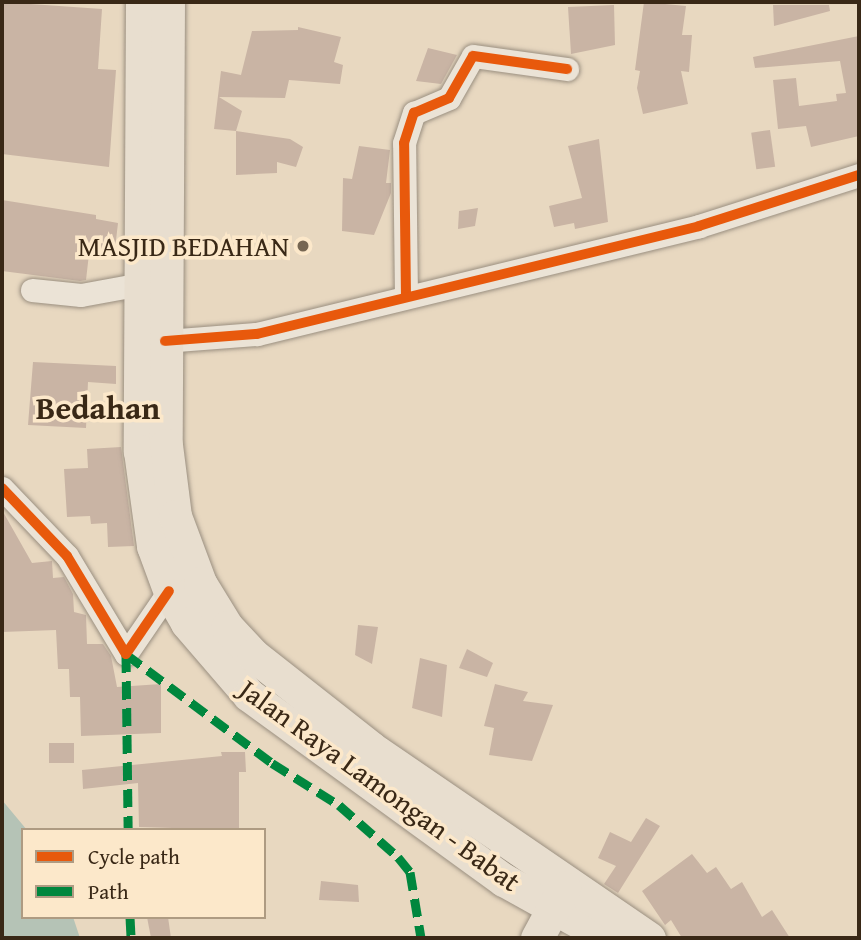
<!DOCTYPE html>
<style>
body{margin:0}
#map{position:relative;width:861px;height:940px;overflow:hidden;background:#e8d8c0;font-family:"Gentium Book Plus",serif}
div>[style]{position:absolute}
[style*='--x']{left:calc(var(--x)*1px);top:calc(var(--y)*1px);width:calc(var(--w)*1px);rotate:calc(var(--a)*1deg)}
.water>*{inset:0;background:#b5c3b6}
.building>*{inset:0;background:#c9b4a4;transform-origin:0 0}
.roads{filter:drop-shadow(0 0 2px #9a8f80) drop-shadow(0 0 2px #9a8f80)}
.minor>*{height:23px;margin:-11.5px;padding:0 11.5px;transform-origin:11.5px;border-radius:11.5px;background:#ebe3d6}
.highway>*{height:33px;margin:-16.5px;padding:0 16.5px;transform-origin:16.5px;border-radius:16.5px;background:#e8decf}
.quiet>*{height:9px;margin-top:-4.5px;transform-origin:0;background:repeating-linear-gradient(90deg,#00873e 0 18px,transparent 0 27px)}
.cycleway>*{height:10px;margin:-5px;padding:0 5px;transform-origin:5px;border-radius:5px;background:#e8590c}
.dots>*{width:19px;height:19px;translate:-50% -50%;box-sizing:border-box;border:4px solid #fce8ca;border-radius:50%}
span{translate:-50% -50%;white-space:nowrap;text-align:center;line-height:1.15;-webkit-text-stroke:7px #fce8ca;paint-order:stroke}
.poi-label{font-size:28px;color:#392816}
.right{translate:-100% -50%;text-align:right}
.street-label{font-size:28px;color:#392816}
.quarter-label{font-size:32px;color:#392816;font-weight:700}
.frame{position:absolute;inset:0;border:4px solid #392816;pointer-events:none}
.legend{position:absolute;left:21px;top:828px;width:245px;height:91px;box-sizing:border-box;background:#fce8ca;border:2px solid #ae9b82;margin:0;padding:9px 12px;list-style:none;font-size:21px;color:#392816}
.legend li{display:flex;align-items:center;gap:14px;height:35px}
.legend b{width:35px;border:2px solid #ae9b82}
</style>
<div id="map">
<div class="water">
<div style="clip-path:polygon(2px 800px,27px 830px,23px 830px,23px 917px,73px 917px,80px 938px,2px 938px)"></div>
</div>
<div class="building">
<div style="clip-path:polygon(2px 2px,102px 9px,98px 69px,116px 70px,109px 167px,2px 154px)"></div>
<div style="clip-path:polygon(644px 2px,686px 6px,682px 35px,692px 35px,689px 72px,681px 71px,688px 104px,643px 114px,637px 88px,640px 71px,635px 70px)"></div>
<div style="clip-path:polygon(614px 5px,615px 45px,571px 54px,568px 7px)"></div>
<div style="clip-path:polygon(773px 5px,829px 5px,830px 11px,774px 26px)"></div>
<div style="clip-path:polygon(298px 27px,341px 37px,334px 62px,343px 65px,340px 84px,289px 80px,285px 98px,219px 97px,242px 111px,236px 131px,214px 129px,221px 71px,241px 75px,252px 31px,298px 30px)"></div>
<div style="clip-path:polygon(859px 36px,859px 136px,811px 147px,806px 126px,778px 129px,773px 80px,796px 78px,799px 106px,837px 101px,836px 94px,846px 93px,840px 61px,755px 68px,753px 57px)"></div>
<div style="clip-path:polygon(428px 48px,457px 55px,441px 84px,416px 81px)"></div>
<div style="left:770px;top:130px;width:37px;height:19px;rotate:82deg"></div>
<div style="clip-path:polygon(236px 131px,290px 139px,303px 147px,296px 167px,277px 162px,277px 173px,236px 175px)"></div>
<div style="clip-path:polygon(599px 139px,608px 222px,575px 229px,574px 223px,554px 227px,549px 206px,582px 198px,568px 146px)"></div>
<div style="clip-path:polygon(359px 146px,390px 150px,386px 183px,391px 183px,391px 193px,374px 235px,342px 231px,343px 178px,352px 179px)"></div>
<div style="clip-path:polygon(2px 200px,96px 215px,96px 219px,118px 223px,114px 258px,89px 254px,86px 280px,80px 281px,2px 271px)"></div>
<div style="clip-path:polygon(478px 208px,475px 226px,458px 229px,459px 211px)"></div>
<div style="clip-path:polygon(33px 362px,116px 366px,116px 384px,88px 382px,86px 428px,28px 425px)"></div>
<div style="clip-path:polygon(121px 447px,134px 546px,108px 547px,107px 523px,91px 524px,90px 516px,67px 517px,64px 469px,88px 468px,87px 449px)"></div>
<div style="clip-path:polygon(2px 510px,32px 563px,52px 561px,53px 578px,64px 577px,73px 594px,74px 612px,86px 615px,87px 644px,103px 644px,111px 656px,117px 687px,161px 684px,161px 733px,81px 736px,80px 697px,70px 697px,69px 669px,58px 669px,56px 630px,2px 632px)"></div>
<div style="clip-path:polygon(358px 625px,378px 627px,372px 664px,355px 655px)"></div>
<div style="clip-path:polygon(467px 649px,493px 663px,487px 677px,459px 668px)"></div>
<div style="clip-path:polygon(420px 658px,447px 665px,442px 717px,412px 708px)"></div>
<div style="clip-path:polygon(495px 684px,528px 692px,523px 701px,553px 705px,532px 761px,489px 755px,494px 728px,484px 726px)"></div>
<div style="left:49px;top:743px;width:25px;height:20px"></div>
<div style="clip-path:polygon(221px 752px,245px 752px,246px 772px,239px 772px,239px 830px,139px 827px,138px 783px,83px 789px,82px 770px,222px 756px)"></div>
<div style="clip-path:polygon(646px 818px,660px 826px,618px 893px,604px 884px,616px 866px,598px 858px,610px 832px,631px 842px)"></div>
<div style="clip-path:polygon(692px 854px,707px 873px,716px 867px,731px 889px,742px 882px,762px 917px,772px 910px,790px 938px,682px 938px,671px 920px,665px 925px,642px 891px)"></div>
<div style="clip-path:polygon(321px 881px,358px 885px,359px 902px,319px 900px)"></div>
<div style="clip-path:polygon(147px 917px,168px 917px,171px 938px,151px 938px)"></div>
</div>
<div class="roads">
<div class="minor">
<div style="--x:32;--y:290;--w:49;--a:5.8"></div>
<div style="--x:81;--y:295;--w:61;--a:-10.4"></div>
<div style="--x:406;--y:297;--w:154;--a:-90.7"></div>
<div style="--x:404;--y:143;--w:32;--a:-72"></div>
<div style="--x:414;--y:113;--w:38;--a:-23"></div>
<div style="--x:449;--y:98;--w:48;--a:-60.3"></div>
<div style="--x:473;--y:56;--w:95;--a:7.9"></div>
<div style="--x:165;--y:341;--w:92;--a:-4.4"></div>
<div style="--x:257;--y:334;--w:455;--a:-13.7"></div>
<div style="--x:699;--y:226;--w:168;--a:-17.7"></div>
<div style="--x:2;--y:488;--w:94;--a:46.3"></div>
<div style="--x:67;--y:556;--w:114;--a:59"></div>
<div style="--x:126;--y:654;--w:76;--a:-55.7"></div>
</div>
<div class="highway">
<div style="--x:142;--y:2;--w:449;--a:90.3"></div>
<div style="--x:140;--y:451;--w:96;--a:82.2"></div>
<div style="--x:153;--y:546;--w:52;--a:69.8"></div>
<div style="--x:171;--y:595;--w:32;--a:60"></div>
<div style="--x:187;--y:623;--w:95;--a:49.3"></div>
<div style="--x:249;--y:695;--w:315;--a:36"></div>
<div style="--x:504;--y:880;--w:119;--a:29.1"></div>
<div style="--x:168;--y:2;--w:443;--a:90.3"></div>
<div style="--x:166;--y:445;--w:72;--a:82.8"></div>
<div style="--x:175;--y:516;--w:72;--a:69.5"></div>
<div style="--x:200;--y:583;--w:52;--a:58.5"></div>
<div style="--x:227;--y:627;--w:38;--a:47"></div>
<div style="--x:253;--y:655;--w:150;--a:38.2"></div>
<div style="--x:371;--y:748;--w:337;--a:34.4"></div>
<div style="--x:537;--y:938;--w:57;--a:-61.6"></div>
</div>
</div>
<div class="quiet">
<div style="--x:126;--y:654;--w:182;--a:36.7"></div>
<div style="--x:272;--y:763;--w:79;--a:32.1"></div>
<div style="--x:339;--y:805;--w:79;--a:41.4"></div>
<div style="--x:398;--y:857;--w:19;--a:51"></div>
<div style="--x:410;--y:872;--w:67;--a:80.5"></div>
<div style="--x:126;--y:654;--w:176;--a:89.3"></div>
<div style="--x:130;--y:917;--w:21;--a:87"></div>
</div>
<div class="cycleway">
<div style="--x:406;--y:297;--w:154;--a:-90.7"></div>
<div style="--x:404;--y:143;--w:32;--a:-72"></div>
<div style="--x:414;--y:113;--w:38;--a:-23"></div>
<div style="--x:449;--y:98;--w:48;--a:-60.3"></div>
<div style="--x:473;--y:56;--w:95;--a:7.9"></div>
<div style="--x:165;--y:341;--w:92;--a:-4.4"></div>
<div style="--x:257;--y:334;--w:455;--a:-13.7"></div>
<div style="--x:699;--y:226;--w:168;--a:-17.7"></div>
<div style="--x:2;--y:488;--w:94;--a:46.3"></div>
<div style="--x:67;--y:556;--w:114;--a:59"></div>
<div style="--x:126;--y:654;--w:76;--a:-55.7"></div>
</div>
<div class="dots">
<div style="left:303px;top:246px;background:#766652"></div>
</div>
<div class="poi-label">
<span class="right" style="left:289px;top:246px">MASJID BEDAHAN</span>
</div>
<div class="street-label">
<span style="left:380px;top:785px;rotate:36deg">Jalan Raya Lamongan - Babat</span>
</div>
<div class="quarter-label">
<span style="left:98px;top:408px">Bedahan</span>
</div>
<div class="frame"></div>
<ul class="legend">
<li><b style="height:9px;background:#e8590c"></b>Cycle path</li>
<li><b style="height:9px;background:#00873e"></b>Path</li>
</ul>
</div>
